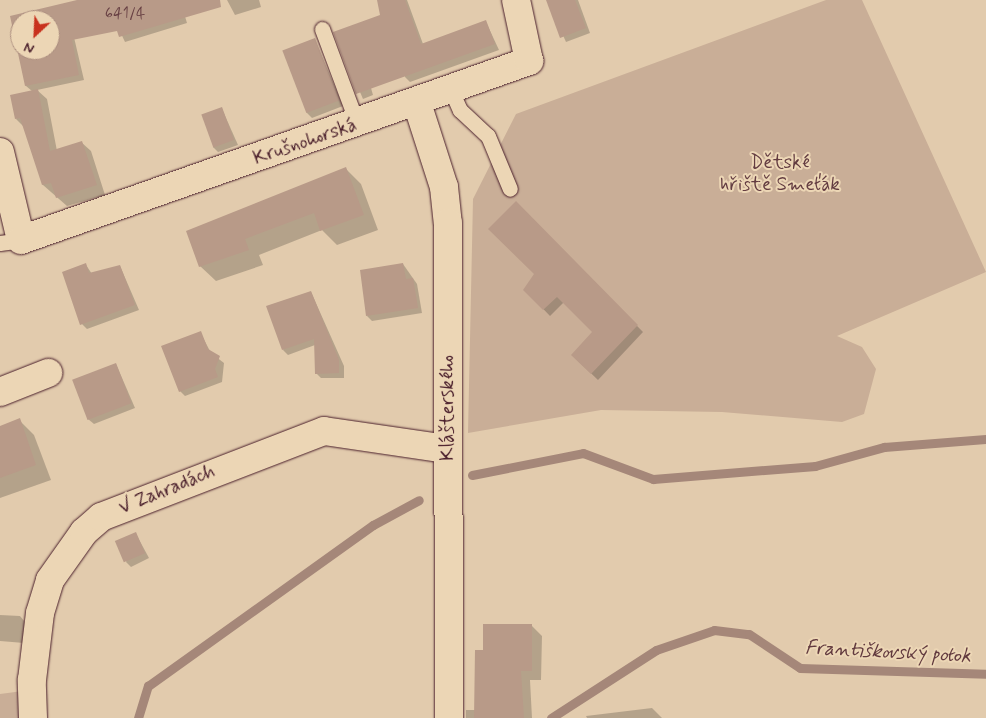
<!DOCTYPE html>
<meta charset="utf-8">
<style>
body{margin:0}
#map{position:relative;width:986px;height:718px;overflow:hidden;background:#e2cbad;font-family:Mynerve,sans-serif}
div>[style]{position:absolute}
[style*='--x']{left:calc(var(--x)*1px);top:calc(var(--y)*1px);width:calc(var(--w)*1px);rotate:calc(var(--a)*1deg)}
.green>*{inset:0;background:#c9ae97}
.shadow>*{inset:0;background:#0003}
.stream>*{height:9px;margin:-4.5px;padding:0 4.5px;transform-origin:4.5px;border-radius:4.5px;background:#a58779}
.building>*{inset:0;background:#b89a88;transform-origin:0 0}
.roads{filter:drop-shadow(0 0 1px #4a1f2b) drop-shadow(0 0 1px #4a1f2b)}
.lane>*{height:15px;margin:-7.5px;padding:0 7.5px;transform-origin:7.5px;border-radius:7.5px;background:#ecd6b5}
.street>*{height:28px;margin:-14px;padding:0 14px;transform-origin:14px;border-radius:14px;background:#ecd6b5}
span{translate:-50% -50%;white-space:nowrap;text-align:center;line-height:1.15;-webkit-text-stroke:4px #ecd6b5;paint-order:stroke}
.number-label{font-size:16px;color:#663e42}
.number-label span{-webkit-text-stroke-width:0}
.street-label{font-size:19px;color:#4a1f2b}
.park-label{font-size:19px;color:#633c41}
.water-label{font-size:20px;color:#61393e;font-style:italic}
.north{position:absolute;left:10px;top:10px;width:50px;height:50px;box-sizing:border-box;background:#ecd6b5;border:1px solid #ab8d7e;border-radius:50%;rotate:205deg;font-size:14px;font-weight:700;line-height:20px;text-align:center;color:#4a1f2b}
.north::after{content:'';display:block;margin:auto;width:18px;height:22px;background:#c8321e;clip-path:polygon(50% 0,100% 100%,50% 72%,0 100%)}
</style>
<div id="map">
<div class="green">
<div style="clip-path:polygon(826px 0,862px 0,986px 272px,837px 336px,862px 347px,876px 369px,864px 414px,842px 422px,722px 412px,601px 410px,468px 433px,473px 199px,516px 114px)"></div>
<div style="clip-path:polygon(23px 691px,24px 718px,0 718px,0 694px)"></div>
</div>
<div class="shadow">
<div style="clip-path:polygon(evenodd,83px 0,180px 0,187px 23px,125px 42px,116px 23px,73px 33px,84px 80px,37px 90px,47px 99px,57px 151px,81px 142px,91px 151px,105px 195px,67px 206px,43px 185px,24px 127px,16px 119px,32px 91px,26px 86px,12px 17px,83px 0,20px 20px,50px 20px,50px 50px,20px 50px,20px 20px)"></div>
<div style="clip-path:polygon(227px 0,259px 0,261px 7px,235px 15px)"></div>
<div style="clip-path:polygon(387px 0,407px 0,423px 44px,486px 22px,499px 50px,410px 82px,405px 77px)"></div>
<div style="clip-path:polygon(547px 0,578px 0,590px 33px,566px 42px)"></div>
<div style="clip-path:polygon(355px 32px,373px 95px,363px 99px,335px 33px)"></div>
<div style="clip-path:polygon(315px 40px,343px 106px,312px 118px,307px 113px)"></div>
<div style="clip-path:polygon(222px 109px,238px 145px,218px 152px,213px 147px)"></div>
<div style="clip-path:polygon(346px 169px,361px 184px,378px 230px,337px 245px,322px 230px,259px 255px,263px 265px,216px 281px,200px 266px)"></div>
<div style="clip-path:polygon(516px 203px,643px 332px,598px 380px,572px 355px,594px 332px,564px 302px,550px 316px,525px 290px,535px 274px)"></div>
<div style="clip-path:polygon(403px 264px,417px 284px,422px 313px,372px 321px,367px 316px)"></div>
<div style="clip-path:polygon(86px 265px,92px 274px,120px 266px,139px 310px,87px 329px,82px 324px)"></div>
<div style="clip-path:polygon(311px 292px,344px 366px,344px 378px,321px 378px,316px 373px,315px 345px,288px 355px,283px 350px)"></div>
<div style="clip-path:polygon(200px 332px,211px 353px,224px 363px,222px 382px,185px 396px,180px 391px)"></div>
<div style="clip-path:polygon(116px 364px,135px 408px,94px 424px,88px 419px)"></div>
<div style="clip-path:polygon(19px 420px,34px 435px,51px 480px,0 498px,0 427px)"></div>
<div style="clip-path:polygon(136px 534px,149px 558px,131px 567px,126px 562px)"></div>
<div style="clip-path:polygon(0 615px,20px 616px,25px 622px,24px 643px,0 641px)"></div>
<div style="clip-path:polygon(532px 626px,542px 636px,541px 680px,530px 680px,532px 718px,466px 718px,466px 710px,476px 710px,484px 651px)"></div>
<div style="clip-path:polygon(652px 708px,662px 718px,587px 718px,586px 716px)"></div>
</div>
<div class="stream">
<div style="--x:472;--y:475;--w:113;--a:-11.2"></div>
<div style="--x:583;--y:453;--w:75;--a:20.4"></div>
<div style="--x:653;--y:479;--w:163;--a:-4.6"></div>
<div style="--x:815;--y:466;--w:72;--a:-15.4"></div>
<div style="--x:884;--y:447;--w:102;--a:-4.5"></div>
<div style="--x:138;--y:718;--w:34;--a:-73"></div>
<div style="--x:148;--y:686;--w:277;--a:-35.6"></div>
<div style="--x:373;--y:525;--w:52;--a:-28.5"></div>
<div style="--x:551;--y:718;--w:125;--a:-32.9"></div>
<div style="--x:656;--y:650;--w:61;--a:-19"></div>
<div style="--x:714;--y:630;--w:35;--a:7"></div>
<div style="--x:749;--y:634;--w:61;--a:33.7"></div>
<div style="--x:800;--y:668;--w:186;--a:1.8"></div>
</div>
<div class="building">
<div style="clip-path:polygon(evenodd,77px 0,220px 0,221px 7px,119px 37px,117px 31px,72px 40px,79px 75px,25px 86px,10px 16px,77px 0,20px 20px,50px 20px,50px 50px,20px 50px,20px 20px)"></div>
<div style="clip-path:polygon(377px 0,405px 0,421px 44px,486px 20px,495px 44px,356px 94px,333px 32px,380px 15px)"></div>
<div style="clip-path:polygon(546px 0,575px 0,586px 28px,560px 38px)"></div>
<div style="left:315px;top:38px;width:67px;height:35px;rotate:69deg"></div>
<div style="clip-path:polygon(38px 89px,50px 151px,82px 141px,97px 185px,56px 198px,51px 183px,42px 185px,20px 118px,15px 119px,10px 95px)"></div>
<div style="left:222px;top:107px;width:35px;height:22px;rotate:70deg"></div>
<div style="clip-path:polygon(346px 167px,364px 215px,320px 231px,314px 213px,245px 239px,249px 250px,199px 267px,186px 231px)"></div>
<div style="clip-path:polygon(516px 201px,638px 325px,591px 374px,571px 355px,592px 332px,557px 297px,543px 310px,523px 290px,534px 274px,488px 229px)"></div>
<div style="clip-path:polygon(86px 263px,89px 273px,120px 265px,135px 305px,80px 325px,62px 272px)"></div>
<div style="clip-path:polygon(403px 263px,406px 279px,413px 278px,418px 308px,366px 316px,360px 270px)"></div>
<div style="clip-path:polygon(311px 291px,339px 360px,339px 373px,315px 374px,314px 339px,282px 350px,266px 306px)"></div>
<div style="clip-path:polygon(201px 331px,208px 349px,220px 356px,215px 369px,218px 377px,179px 392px,161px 346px)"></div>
<div style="left:116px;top:363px;width:43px;height:47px;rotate:69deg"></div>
<div style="clip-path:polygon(20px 418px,36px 465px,0 478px,0 426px)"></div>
<div style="left:136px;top:532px;width:23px;height:23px;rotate:67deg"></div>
<div style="clip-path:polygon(483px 624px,532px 624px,532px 671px,521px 671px,524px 718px,474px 718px,475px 650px,483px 650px)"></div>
</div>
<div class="roads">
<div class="lane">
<div style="--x:322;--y:29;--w:100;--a:69.6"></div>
<div style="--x:451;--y:90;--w:22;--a:66"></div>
<div style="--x:460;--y:110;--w:38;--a:43"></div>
<div style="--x:488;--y:136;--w:57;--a:67.5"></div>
<div style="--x:0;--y:243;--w:21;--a:-8"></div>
</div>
<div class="street">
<div style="--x:417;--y:103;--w:88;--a:72.2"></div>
<div style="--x:444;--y:187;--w:36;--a:84"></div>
<div style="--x:448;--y:223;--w:495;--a:89.9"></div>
<div style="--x:0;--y:152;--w:90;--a:76.6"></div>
<div style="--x:21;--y:240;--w:539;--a:-19.41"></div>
<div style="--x:529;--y:61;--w:62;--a:-102"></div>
<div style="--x:0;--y:392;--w:52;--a:-21.6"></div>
<div style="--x:33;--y:718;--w:38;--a:-92"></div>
<div style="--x:32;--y:680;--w:67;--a:-83.2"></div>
<div style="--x:40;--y:613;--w:34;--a:-73"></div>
<div style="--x:50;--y:580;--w:59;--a:-54.7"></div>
<div style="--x:84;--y:532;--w:23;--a:-41"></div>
<div style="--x:101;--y:517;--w:239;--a:-21.1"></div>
<div style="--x:324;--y:431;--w:125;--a:8.3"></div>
</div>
</div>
<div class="number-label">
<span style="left:125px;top:14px">641/4</span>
</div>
<div class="street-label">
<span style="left:305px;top:142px;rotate:-19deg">Krušnohorská</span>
<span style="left:448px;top:408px;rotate:-90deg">Klášterského</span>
<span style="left:167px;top:490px;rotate:-22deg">V Zahradách</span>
</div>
<div class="park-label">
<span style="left:780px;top:174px">Dětské<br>hřiště Smeťák</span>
</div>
<div class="water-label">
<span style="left:888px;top:652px;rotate:3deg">Františkovský potok</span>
</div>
<div class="north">N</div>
</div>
